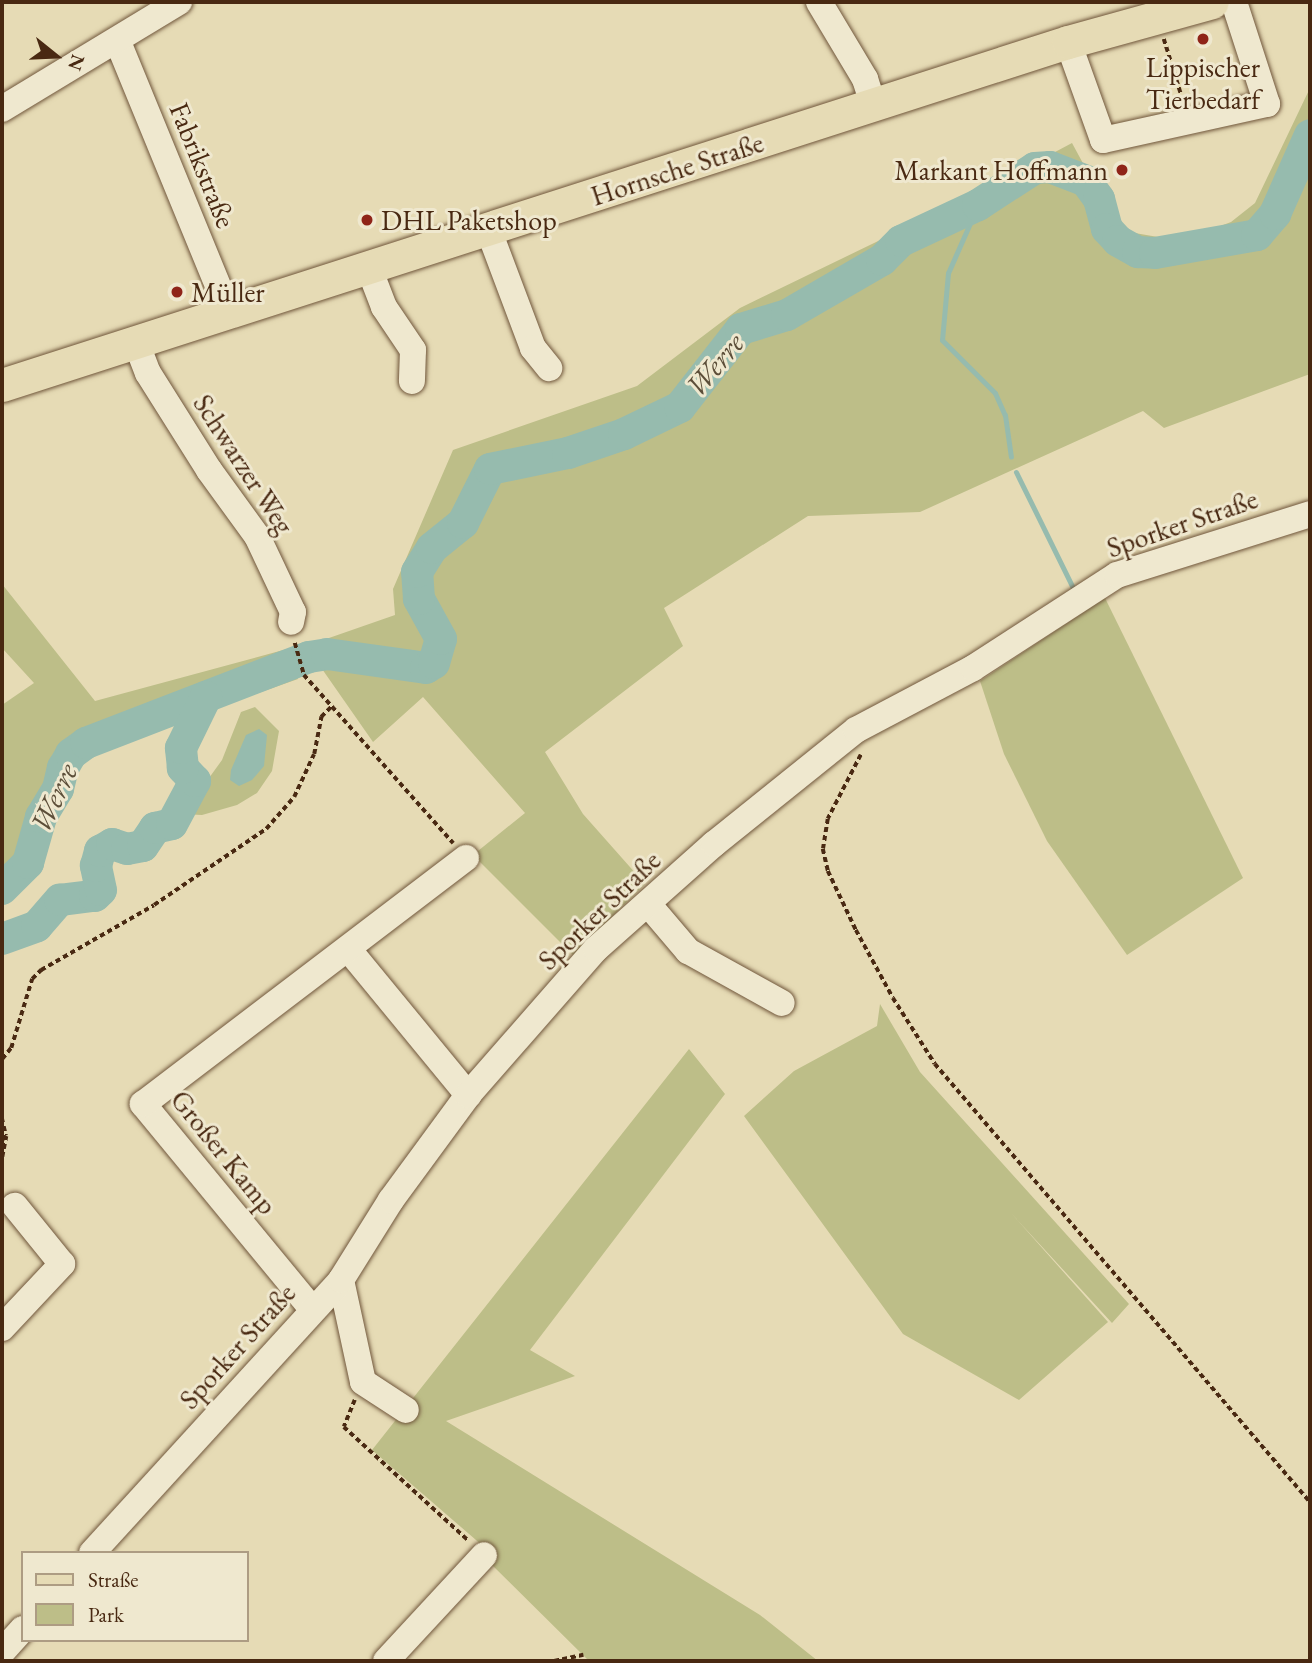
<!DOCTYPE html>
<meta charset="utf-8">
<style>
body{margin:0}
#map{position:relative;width:1312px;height:1663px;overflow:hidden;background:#e6dbb5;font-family:"EB Garamond",serif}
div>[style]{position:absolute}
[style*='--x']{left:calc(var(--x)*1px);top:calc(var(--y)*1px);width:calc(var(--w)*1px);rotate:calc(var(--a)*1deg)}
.green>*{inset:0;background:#bdbe88}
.water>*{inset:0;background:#96bbae}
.stream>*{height:5px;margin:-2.5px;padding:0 2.5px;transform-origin:2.5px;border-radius:2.5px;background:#96bbae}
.river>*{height:32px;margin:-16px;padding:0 16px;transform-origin:16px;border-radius:16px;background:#96bbae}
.path>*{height:3.5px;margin-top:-1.75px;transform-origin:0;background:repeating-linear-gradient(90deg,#492912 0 5px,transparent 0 8.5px)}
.roads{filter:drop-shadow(0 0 2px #70563b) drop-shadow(0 0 2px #70563b)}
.minor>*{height:26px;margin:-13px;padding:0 13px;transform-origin:13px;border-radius:13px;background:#efe8cf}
.major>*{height:33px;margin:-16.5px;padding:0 16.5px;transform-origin:16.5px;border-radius:16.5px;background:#e6dbb5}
.dots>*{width:19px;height:19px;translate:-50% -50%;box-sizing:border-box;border:4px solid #efe8cf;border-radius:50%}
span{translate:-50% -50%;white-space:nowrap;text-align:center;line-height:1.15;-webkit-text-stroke:6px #efe8cf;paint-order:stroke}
.poi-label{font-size:28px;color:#492912}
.right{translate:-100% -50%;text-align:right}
.left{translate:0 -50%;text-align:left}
.street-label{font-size:28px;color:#492912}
.water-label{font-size:30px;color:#5c4e39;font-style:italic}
.frame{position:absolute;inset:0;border:4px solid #492912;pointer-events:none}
.legend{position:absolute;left:21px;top:1551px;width:228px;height:91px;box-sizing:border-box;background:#efe8cf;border:2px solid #ad9c83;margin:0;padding:9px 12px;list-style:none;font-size:21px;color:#492912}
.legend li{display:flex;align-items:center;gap:14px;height:35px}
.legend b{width:35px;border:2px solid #ad9c83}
.north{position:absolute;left:21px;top:21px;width:70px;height:70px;-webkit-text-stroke:5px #efe8cf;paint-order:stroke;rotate:108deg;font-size:19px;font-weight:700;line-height:28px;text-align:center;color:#492912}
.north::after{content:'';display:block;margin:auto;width:24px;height:32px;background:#492912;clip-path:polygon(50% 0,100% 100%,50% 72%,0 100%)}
</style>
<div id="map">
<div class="green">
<div style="clip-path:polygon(1310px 88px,1310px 374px,1164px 428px,1143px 411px,920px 512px,808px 516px,664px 608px,683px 646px,545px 752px,583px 814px,645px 884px,573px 955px,473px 855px,525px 813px,423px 697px,373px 742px,306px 646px,395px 615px,393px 589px,453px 450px,637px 386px,740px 308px,971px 196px,979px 215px,974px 195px,1072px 143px,1098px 191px,1129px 232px,1181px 241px,1231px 222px,1255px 203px)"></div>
<div style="clip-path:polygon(2px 584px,95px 701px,287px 649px,298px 679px,86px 754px,52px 799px,20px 872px,2px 892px,2px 705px,34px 683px,2px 648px)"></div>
<div style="clip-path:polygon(1105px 598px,1243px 878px,1127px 955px,1047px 841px,1004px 754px,980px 681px)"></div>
<div style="clip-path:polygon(255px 707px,279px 731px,272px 771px,257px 793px,237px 805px,202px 815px,181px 814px,195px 781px,209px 778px,222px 760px,241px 712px)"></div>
<div style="clip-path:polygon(880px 1004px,920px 1072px,1129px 1304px,1112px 1323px,1011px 1213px,1108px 1322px,1019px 1400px,903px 1334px,744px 1116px,794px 1071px,877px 1026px)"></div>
<div style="clip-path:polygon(689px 1049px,725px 1094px,530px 1350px,575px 1376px,446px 1421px,760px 1615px,818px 1661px,589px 1661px,492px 1565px,491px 1553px,372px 1450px)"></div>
</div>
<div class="water">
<div style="clip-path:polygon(259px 729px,267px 735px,264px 766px,252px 780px,239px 786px,230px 780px,231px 770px,246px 735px)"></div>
</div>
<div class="stream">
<div style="--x:978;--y:205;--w:74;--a:113.8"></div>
<div style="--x:948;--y:273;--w:67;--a:95.1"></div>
<div style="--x:942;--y:340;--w:75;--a:45"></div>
<div style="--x:995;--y:393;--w:24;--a:66"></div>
<div style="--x:1005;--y:415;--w:42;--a:81.9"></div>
<div style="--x:1016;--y:472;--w:131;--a:63.8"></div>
</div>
<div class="river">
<div style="--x:2;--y:889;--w:37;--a:-45"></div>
<div style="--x:28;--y:863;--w:48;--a:-74.2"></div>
<div style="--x:41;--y:817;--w:33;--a:-59"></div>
<div style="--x:58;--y:789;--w:22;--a:-77"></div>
<div style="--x:63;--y:768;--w:16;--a:-60"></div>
<div style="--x:71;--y:754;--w:19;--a:-36"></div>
<div style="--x:86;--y:743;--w:239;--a:-21.1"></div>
<div style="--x:309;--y:657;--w:18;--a:-9"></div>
<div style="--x:327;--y:654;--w:100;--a:8"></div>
<div style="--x:426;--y:668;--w:9;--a:-32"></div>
<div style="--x:434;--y:663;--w:25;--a:-74"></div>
<div style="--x:441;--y:639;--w:46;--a:-118.8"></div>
<div style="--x:419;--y:599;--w:27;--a:-94"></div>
<div style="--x:417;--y:572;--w:28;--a:-58"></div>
<div style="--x:432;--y:548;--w:40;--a:-39"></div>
<div style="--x:463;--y:523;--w:60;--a:-63.4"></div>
<div style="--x:490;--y:469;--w:80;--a:-11.6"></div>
<div style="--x:568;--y:453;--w:59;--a:-18.7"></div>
<div style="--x:624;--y:434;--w:62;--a:-25.7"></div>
<div style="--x:680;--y:407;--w:99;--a:-52"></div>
<div style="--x:741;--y:329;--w:48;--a:-16.9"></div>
<div style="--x:787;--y:315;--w:110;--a:-30.1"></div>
<div style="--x:882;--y:260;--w:27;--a:-45"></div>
<div style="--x:901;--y:241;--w:85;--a:-25.1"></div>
<div style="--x:978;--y:205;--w:68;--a:-33"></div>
<div style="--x:1035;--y:168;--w:15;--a:-4"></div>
<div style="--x:1050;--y:167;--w:39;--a:21"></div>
<div style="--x:1086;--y:181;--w:22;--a:54"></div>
<div style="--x:1099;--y:199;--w:31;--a:75"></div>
<div style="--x:1107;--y:229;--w:16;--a:47"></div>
<div style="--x:1118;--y:241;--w:23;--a:29"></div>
<div style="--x:1138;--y:252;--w:17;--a:3"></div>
<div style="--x:1155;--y:253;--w:104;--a:-10"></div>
<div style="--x:1257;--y:235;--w:28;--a:-49"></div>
<div style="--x:1275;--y:214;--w:86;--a:-66.1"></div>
<div style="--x:2;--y:939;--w:37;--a:-20"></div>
<div style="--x:37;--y:926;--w:35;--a:-49"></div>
<div style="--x:60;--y:900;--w:35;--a:-7"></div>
<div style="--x:95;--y:896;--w:8;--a:-45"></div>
<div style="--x:101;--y:890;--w:25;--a:-102"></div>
<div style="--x:96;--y:866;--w:16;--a:-75"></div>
<div style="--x:100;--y:851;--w:14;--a:-30"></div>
<div style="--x:112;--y:844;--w:16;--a:18"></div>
<div style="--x:127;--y:849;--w:16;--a:-11"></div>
<div style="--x:143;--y:846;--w:22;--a:-56"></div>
<div style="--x:155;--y:828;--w:17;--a:-13"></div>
<div style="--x:172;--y:824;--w:49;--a:-61.9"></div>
<div style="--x:195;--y:781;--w:18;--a:-133"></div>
<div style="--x:183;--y:768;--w:20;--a:-96"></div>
<div style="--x:181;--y:748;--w:57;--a:-63.9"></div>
</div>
<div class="path">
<div style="--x:1164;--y:39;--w:58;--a:72.8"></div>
<div style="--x:295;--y:643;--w:33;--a:74"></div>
<div style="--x:304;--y:675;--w:225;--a:48.4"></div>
<div style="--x:861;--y:755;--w:72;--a:117.3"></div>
<div style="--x:828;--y:819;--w:30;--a:99"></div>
<div style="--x:823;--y:849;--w:23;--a:77"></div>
<div style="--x:828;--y:871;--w:65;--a:64.6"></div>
<div style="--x:856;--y:930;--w:77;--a:61.4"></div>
<div style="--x:893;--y:998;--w:78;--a:57.5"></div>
<div style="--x:935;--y:1064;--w:577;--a:49.43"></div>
<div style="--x:2;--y:1059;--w:14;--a:-51"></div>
<div style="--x:11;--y:1048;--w:72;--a:-73.1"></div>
<div style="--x:32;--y:979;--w:13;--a:-45"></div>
<div style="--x:41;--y:970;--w:130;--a:-29.9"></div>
<div style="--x:154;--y:905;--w:135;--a:-34.2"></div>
<div style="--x:266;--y:829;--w:43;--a:-48.8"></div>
<div style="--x:294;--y:797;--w:47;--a:-65.1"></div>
<div style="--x:314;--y:754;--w:38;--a:-79"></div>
<div style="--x:321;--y:717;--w:17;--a:-45"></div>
<div style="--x:2;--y:1118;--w:18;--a:77"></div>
<div style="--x:6;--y:1136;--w:6;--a:129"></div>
<div style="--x:2;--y:1157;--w:21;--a:-79"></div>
<div style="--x:355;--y:1400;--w:29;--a:112"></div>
<div style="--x:344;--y:1427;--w:169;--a:42.4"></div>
<div style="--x:554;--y:1661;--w:30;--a:-12"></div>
</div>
<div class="roads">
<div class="minor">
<div style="--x:819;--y:2;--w:90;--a:59.1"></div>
<div style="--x:865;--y:79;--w:28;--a:72"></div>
<div style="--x:118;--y:42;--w:292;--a:67.7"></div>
<div style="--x:1068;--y:42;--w:104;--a:70.3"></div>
<div style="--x:1103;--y:140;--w:168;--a:-12.4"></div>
<div style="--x:1267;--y:104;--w:107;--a:-107.9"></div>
<div style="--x:2;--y:109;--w:207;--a:-31.2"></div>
<div style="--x:489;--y:231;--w:125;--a:69.4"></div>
<div style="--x:533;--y:348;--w:26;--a:51"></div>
<div style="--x:369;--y:268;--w:42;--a:69"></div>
<div style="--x:384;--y:307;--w:52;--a:56"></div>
<div style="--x:413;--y:350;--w:31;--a:92"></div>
<div style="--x:136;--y:342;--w:33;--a:69"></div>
<div style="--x:148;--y:373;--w:115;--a:57.8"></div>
<div style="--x:209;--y:470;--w:82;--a:54"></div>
<div style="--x:257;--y:536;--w:84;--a:64.7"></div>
<div style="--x:293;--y:612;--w:10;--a:101"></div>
<div style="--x:648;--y:904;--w:62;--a:49.6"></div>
<div style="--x:688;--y:951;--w:107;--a:29"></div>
<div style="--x:349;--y:950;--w:188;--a:50.6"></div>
<div style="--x:341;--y:1280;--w:104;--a:77.8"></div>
<div style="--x:363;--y:1382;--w:51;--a:33.1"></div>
<div style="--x:312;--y:1309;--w:266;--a:-129.5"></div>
<div style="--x:143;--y:1104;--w:406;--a:-37.3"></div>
<div style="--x:2;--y:1328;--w:88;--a:-46.8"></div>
<div style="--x:62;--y:1264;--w:75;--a:-129"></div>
<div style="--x:92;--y:1553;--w:369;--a:-47.6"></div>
<div style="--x:341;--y:1280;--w:94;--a:-58"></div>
<div style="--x:391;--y:1200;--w:130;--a:-53.7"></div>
<div style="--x:468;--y:1095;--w:194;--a:-48.8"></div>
<div style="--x:596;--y:949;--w:158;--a:-41.7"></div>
<div style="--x:714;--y:844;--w:182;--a:-38.8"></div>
<div style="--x:856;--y:730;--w:132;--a:-27.9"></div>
<div style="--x:973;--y:668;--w:171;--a:-32.9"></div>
<div style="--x:1117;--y:575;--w:202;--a:-17.5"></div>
<div style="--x:2;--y:1652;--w:31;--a:-48"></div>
<div style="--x:386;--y:1661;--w:144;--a:-47.2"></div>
</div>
<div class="major">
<div style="--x:2;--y:385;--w:1120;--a:-17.84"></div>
<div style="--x:1068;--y:42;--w:149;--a:-15.5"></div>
</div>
</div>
<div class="dots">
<div style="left:1203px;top:39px;background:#8f2418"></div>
<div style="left:1122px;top:170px;background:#8f2418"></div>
<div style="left:367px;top:220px;background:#8f2418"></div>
<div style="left:177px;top:292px;background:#8f2418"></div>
</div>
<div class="poi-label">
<span style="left:1203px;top:83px">Lippischer<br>Tierbedarf</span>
<span class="right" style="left:1108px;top:170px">Markant Hoffmann</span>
<span class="left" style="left:381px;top:220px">DHL Paketshop</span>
<span class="left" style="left:191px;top:292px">Müller</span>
</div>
<div class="street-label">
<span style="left:203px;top:165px;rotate:68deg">Fabrikstraße</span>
<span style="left:677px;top:169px;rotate:-18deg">Hornsche Straße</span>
<span style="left:244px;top:464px;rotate:57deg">Schwarzer Weg</span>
<span style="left:1182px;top:523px;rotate:-19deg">Sporker Straße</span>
<span style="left:599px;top:910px;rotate:-44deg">Sporker Straße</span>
<span style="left:224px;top:1152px;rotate:51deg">Großer Kamp</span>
<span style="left:237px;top:1346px;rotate:-48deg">Sporker Straße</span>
</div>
<div class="water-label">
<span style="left:715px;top:365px;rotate:-50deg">Werre</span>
<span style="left:54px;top:798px;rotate:-65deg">Werre</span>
</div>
<div class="frame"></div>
<ul class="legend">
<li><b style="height:9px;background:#e6dbb5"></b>Straße</li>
<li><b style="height:19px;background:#bdbe88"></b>Park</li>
</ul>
<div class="north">N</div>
</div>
